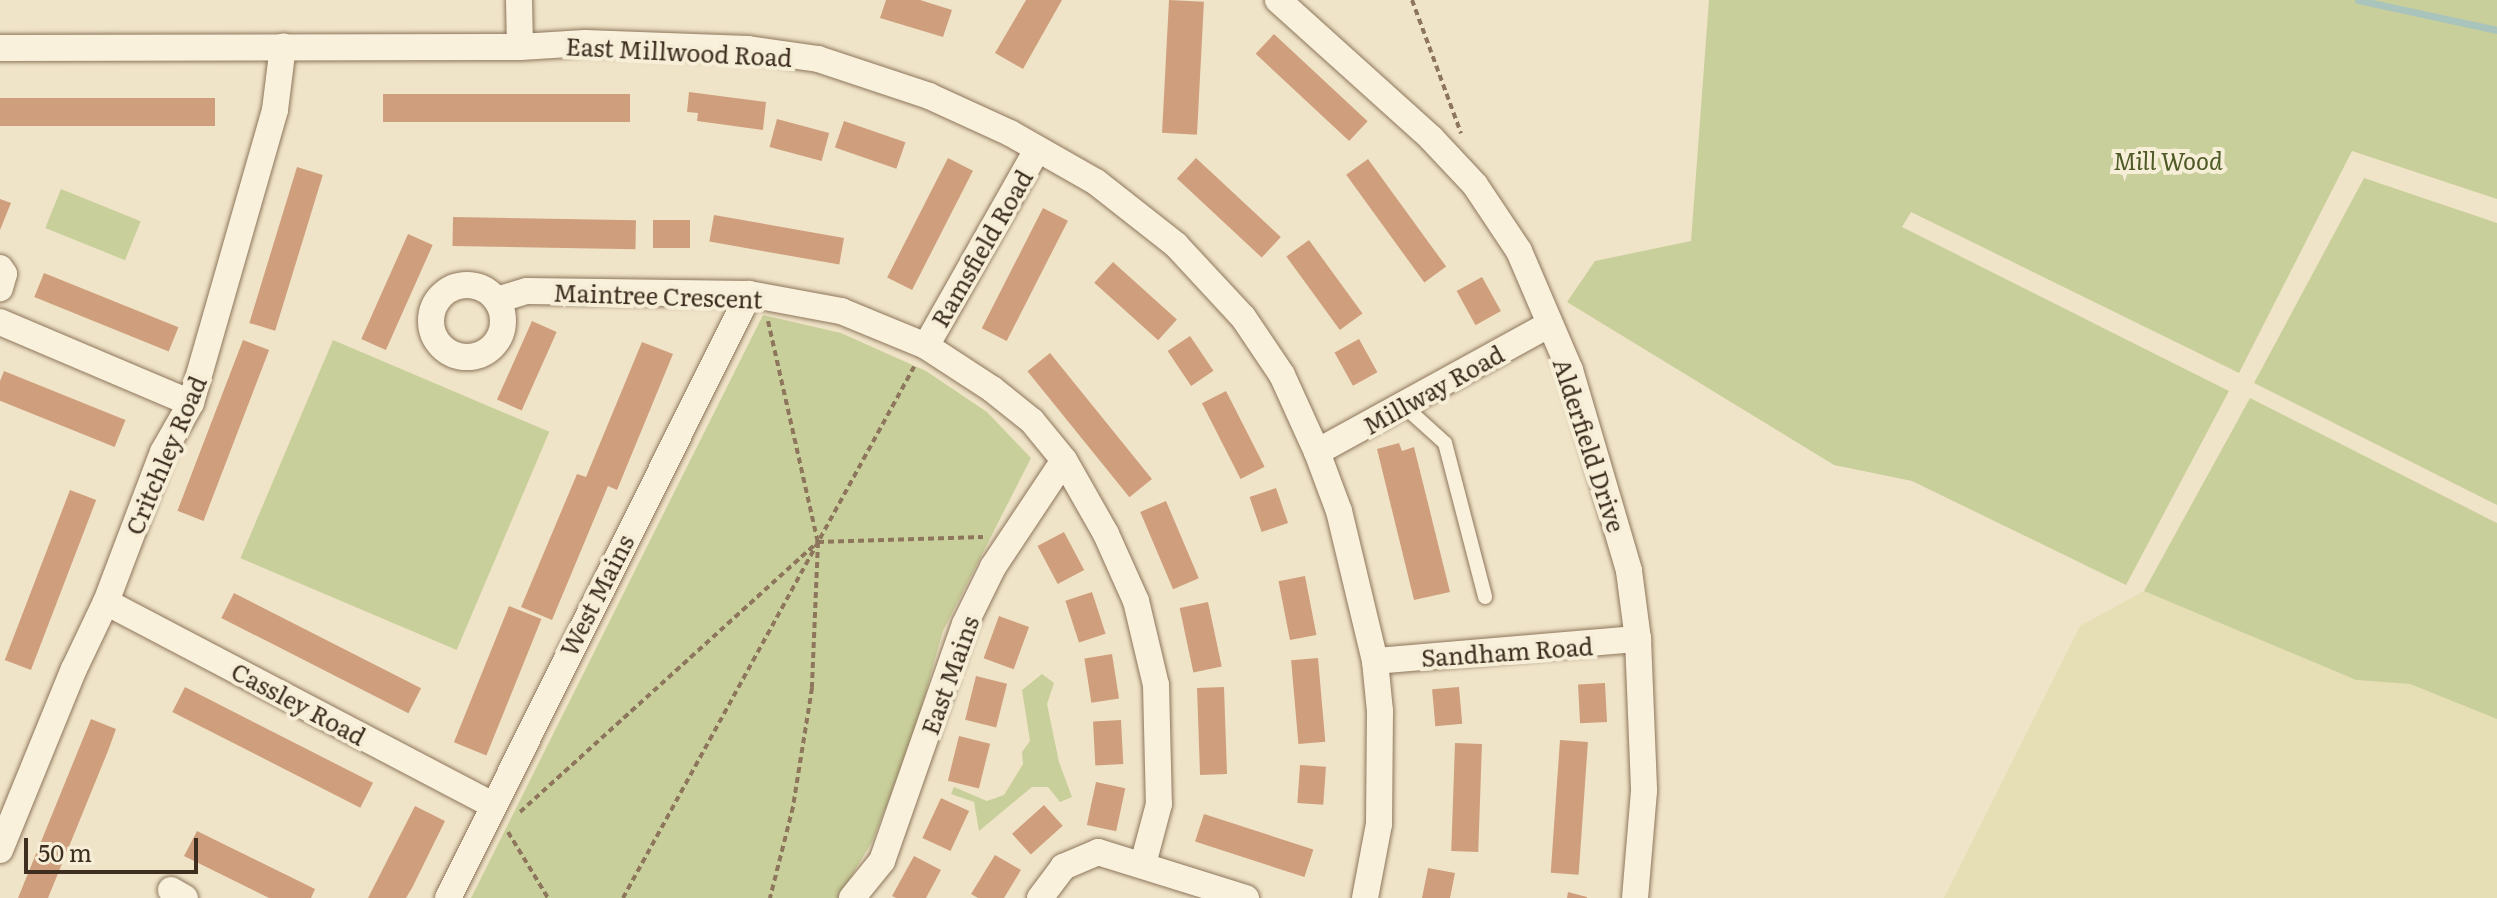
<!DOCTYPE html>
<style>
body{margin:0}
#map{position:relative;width:2497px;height:898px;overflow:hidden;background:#f0e4c8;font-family:Literata,serif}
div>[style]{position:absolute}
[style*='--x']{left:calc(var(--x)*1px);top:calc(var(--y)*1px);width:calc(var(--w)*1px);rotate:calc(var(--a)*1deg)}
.farmland>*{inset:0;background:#e6deb5}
.green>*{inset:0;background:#c9cf9b;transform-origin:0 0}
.stream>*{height:7px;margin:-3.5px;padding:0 3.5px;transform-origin:3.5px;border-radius:3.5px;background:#a9c4bc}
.building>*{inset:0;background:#cf9f7d;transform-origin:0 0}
.path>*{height:4px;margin-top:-2px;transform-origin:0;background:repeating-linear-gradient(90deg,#8d765c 0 6px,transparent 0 10px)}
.roads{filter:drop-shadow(0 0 2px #8d765c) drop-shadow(0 0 2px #8d765c)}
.lane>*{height:14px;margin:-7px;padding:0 7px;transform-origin:7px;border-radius:7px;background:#faf1dc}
.street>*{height:26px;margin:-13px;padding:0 13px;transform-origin:13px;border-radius:13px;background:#faf1dc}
.street>.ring{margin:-13px;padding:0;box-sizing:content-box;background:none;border:26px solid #faf1dc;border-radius:50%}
span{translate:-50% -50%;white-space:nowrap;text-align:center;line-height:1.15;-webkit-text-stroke:8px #f7eed8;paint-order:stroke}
.street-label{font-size:24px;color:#3d2e20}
.park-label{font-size:24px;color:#4d5a26;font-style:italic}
.scale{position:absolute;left:24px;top:838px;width:174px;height:36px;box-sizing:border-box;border:4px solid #3d2e20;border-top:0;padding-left:10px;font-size:24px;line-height:28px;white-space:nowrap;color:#3d2e20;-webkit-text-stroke:6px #f7eed8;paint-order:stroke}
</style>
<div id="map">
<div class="farmland">
<div style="clip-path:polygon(2144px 591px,2356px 680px,2410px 684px,2497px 719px,2497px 898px,1944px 898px,2080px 626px)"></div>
</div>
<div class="green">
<div style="clip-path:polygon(1709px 0,2497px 0,2497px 199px,2352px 151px,2239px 373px,1911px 212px,1902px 227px,2229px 391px,2126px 585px,1912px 481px,1834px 465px,1567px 302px,1595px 261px,1691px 241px)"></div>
<div style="clip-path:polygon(2364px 178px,2497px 223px,2497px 505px,2254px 383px)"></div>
<div style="left:61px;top:189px;width:86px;height:42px;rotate:22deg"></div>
<div style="clip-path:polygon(763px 315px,841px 333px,926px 371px,987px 412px,1031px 458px,943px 631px,911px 744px,872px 842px,838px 898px,471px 898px)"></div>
<div style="left:333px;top:340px;width:235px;height:237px;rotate:23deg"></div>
<div style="clip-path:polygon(2250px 398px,2497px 523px,2497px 719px,2410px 684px,2356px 680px,2144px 591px)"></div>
<div style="clip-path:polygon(1042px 674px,1054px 683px,1047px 704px,1059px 762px,1072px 797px,1060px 802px,1048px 787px,1032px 787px,979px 831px,974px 802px,951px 794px,954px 787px,987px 801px,1004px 795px,1023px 764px,1022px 752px,1030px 741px,1022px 690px)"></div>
</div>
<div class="stream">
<div style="--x:2358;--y:0;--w:142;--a:12.2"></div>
</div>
<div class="building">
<div style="clip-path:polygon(886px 0,920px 0,952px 10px,943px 37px,880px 18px)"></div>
<div style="clip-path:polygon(1026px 0,1062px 0,1023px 69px,995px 53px)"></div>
<div style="left:1169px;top:0;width:35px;height:133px;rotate:3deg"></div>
<div style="left:1274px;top:34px;width:128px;height:27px;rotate:43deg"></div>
<div style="clip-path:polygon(689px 92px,766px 102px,763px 130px,697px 121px,698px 113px,687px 112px)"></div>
<div style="left:630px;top:94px;width:28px;height:247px;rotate:90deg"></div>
<div style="left:215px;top:98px;width:28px;height:215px;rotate:90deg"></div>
<div style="left:777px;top:119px;width:54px;height:29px;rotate:15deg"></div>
<div style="left:844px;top:121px;width:65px;height:28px;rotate:19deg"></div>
<div style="left:948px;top:158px;width:28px;height:134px;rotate:27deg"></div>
<div style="left:1196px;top:158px;width:116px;height:28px;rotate:43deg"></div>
<div style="left:1368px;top:159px;width:133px;height:27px;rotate:54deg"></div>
<div style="left:297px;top:167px;width:27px;height:163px;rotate:17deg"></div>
<div style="clip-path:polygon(0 199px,11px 203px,0 230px)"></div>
<div style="left:1043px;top:208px;width:28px;height:135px;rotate:27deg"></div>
<div style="left:714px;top:215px;width:132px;height:27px;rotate:10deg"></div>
<div style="left:453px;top:217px;width:183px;height:29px;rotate:1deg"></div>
<div style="left:653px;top:220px;width:37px;height:28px"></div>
<div style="left:408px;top:234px;width:27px;height:115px;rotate:24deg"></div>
<div style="left:1309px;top:240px;width:91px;height:28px;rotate:54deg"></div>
<div style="left:1113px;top:262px;width:86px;height:28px;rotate:42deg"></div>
<div style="left:44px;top:273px;width:145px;height:26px;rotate:22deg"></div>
<div style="left:1482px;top:277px;width:39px;height:29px;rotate:61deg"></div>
<div style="left:532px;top:321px;width:27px;height:86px;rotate:24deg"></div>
<div style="left:1190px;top:336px;width:42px;height:27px;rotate:56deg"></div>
<div style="left:1359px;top:339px;width:38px;height:28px;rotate:61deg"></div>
<div style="left:243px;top:340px;width:28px;height:183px;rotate:21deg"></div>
<div style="clip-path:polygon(642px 342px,673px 354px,617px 490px,608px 486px,552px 620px,521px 607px,577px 474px,586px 477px)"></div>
<div style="left:1050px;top:353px;width:162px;height:29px;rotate:51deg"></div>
<div style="left:4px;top:371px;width:131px;height:29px;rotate:22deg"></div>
<div style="left:1226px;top:391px;width:85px;height:27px;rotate:63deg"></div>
<div style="clip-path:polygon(1399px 443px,1402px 451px,1414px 447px,1450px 592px,1414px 600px,1377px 449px)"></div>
<div style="left:1276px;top:488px;width:37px;height:28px;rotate:71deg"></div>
<div style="left:70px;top:490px;width:28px;height:182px;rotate:21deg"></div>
<div style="left:1166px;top:501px;width:84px;height:28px;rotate:67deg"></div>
<div style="left:1064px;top:532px;width:43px;height:30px;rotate:62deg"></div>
<div style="left:1305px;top:576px;width:60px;height:27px;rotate:79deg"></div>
<div style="left:1092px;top:592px;width:44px;height:28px;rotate:72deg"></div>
<div style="left:234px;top:593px;width:210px;height:28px;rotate:27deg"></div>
<div style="left:1208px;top:602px;width:66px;height:29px;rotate:78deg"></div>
<div style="left:509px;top:606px;width:35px;height:147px;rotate:22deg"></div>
<div style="left:999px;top:616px;width:32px;height:45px;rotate:20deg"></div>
<div style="left:1112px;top:654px;width:45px;height:28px;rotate:81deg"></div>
<div style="left:1318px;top:658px;width:84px;height:27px;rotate:85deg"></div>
<div style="left:976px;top:676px;width:32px;height:45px;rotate:14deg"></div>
<div style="left:1605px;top:683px;width:39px;height:27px;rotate:87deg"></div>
<div style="left:185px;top:687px;width:211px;height:28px;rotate:27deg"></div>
<div style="left:1224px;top:687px;width:87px;height:27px;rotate:88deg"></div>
<div style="left:1459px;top:687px;width:37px;height:27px;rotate:85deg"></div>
<div style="clip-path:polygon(91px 719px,116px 729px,108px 751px,48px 898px,18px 898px)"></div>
<div style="left:1121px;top:720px;width:44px;height:28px;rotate:87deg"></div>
<div style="left:959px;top:736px;width:32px;height:46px;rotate:14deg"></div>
<div style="left:1560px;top:740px;width:28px;height:133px;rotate:4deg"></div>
<div style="left:1455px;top:743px;width:27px;height:108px;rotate:2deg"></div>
<div style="left:1300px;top:765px;width:26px;height:38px;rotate:4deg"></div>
<div style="left:1096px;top:782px;width:30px;height:44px;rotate:12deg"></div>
<div style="left:941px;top:798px;width:31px;height:44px;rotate:25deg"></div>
<div style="left:1044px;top:805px;width:28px;height:43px;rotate:48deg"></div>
<div style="clip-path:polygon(415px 806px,445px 821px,412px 888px,406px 898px,368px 898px)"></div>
<div style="left:1204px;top:814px;width:115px;height:29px;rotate:18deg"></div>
<div style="clip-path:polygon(197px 831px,315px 889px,311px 898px,269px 898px,184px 856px)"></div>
<div style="clip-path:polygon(995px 855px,1021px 870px,1004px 898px,978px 898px,971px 894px)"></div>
<div style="clip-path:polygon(914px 856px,941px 870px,926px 898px,896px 898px,892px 896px)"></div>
<div style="clip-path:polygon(1428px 868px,1455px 873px,1450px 898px,1422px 898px)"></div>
<div style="clip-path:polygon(1568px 892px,1587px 897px,1587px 898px,1567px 898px)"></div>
</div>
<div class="path">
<div style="--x:1412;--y:0;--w:142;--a:69.8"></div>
<div style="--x:768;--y:321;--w:227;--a:77.3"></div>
<div style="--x:818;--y:542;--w:146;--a:92.4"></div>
<div style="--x:812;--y:688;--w:121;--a:99.1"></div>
<div style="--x:793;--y:807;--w:94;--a:104.2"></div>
<div style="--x:520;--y:812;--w:402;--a:-42.2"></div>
<div style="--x:818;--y:542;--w:165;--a:-1.7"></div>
<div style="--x:508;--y:832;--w:77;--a:58.8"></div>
<div style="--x:623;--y:898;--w:606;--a:-61.28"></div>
</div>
<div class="roads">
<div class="lane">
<div style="--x:1404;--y:406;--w:55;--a:42.1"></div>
<div style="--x:1445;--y:443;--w:159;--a:75.4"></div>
</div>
<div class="street">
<div style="--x:519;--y:0;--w:47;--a:88.8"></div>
<div style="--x:1278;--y:0;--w:206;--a:42"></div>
<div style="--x:1431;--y:138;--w:64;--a:46.9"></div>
<div style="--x:1475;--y:185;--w:79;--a:56.3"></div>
<div style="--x:1519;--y:251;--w:129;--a:66.8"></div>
<div style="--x:1570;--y:370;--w:209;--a:73.6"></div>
<div style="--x:1629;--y:571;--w:69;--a:82.5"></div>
<div style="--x:1638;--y:639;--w:152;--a:87.7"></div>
<div style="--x:1644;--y:791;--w:107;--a:94.8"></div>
<div style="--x:0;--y:48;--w:520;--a:-0.11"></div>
<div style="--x:520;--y:47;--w:65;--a:-3.5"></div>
<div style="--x:585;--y:43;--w:163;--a:2.1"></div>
<div style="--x:748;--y:49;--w:71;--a:8.1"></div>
<div style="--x:818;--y:59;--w:117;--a:18.4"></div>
<div style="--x:929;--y:96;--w:89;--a:24.6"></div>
<div style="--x:1010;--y:133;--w:99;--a:29.7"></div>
<div style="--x:1096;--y:182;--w:102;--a:38.2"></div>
<div style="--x:1176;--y:245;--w:98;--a:47.1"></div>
<div style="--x:1243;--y:317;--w:70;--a:56.1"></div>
<div style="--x:1282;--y:375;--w:85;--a:65.6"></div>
<div style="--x:1317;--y:452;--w:63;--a:69.6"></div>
<div style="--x:1339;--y:511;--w:154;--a:76.5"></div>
<div style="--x:1375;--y:661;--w:50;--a:84.3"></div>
<div style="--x:1380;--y:711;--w:113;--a:90.5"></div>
<div style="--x:1379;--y:824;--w:75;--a:100.7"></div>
<div style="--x:0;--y:268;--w:7;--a:56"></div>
<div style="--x:4;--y:274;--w:15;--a:106"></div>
<div class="ring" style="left:431px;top:285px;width:46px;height:46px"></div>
<div style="--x:497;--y:300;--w:31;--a:-17"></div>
<div style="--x:527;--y:291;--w:222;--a:0.8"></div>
<div style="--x:749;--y:294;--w:94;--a:10.5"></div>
<div style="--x:841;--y:311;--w:92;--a:22.4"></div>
<div style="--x:926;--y:346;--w:79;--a:33.1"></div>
<div style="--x:992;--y:389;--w:51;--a:38.7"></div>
<div style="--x:1032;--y:421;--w:50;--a:50.6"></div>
<div style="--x:1064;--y:460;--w:85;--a:60.4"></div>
<div style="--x:1106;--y:534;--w:73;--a:65.9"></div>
<div style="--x:1136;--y:601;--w:86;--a:76.6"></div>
<div style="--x:1156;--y:685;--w:119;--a:88.6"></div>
<div style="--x:1159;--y:804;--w:62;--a:104.9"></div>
<div style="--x:0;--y:322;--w:207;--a:23"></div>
<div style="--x:926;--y:346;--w:225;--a:-60.5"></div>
<div style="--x:1317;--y:452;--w:264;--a:-28.8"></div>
<div style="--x:106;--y:602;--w:436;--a:27.7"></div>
<div style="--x:1375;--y:661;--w:264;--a:-4.8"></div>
<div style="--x:0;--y:850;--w:196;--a:-67.8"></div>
<div style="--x:74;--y:669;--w:74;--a:-64.5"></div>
<div style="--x:106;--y:602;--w:160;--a:-69.2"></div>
<div style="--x:163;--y:452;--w:56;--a:-60.3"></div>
<div style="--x:191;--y:403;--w:305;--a:-74"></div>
<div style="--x:275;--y:110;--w:64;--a:-82.9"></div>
<div style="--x:171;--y:890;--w:16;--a:30"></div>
<div style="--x:448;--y:898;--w:675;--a:-63.51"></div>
<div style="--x:852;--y:898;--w:48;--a:-51"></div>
<div style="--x:882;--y:861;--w:251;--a:-70.7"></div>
<div style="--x:965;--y:624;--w:64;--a:-63.8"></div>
<div style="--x:993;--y:567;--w:128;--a:-56.4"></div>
<div style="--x:1040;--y:898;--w:39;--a:-53"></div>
<div style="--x:1063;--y:867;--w:38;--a:-23"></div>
<div style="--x:1098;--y:852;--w:155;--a:17.3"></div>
</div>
</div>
<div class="street-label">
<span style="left:679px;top:51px;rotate:3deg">East Millwood Road</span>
<span style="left:981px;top:248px;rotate:-60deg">Ramsfield Road</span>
<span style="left:658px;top:295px;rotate:2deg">Maintree Crescent</span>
<span style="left:1433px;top:389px;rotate:-29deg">Millway Road</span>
<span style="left:1590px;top:445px;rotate:72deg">Alderfield Drive</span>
<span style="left:165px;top:455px;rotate:-67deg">Critchley Road</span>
<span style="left:596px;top:595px;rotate:-63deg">West Mains</span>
<span style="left:1507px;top:651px;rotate:-4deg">Sandham Road</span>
<span style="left:949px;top:675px;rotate:-70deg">East Mains</span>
<span style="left:299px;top:703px;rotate:28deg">Cassley Road</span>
</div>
<div class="park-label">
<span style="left:2168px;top:160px">Mill Wood</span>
</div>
<div class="scale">50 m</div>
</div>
